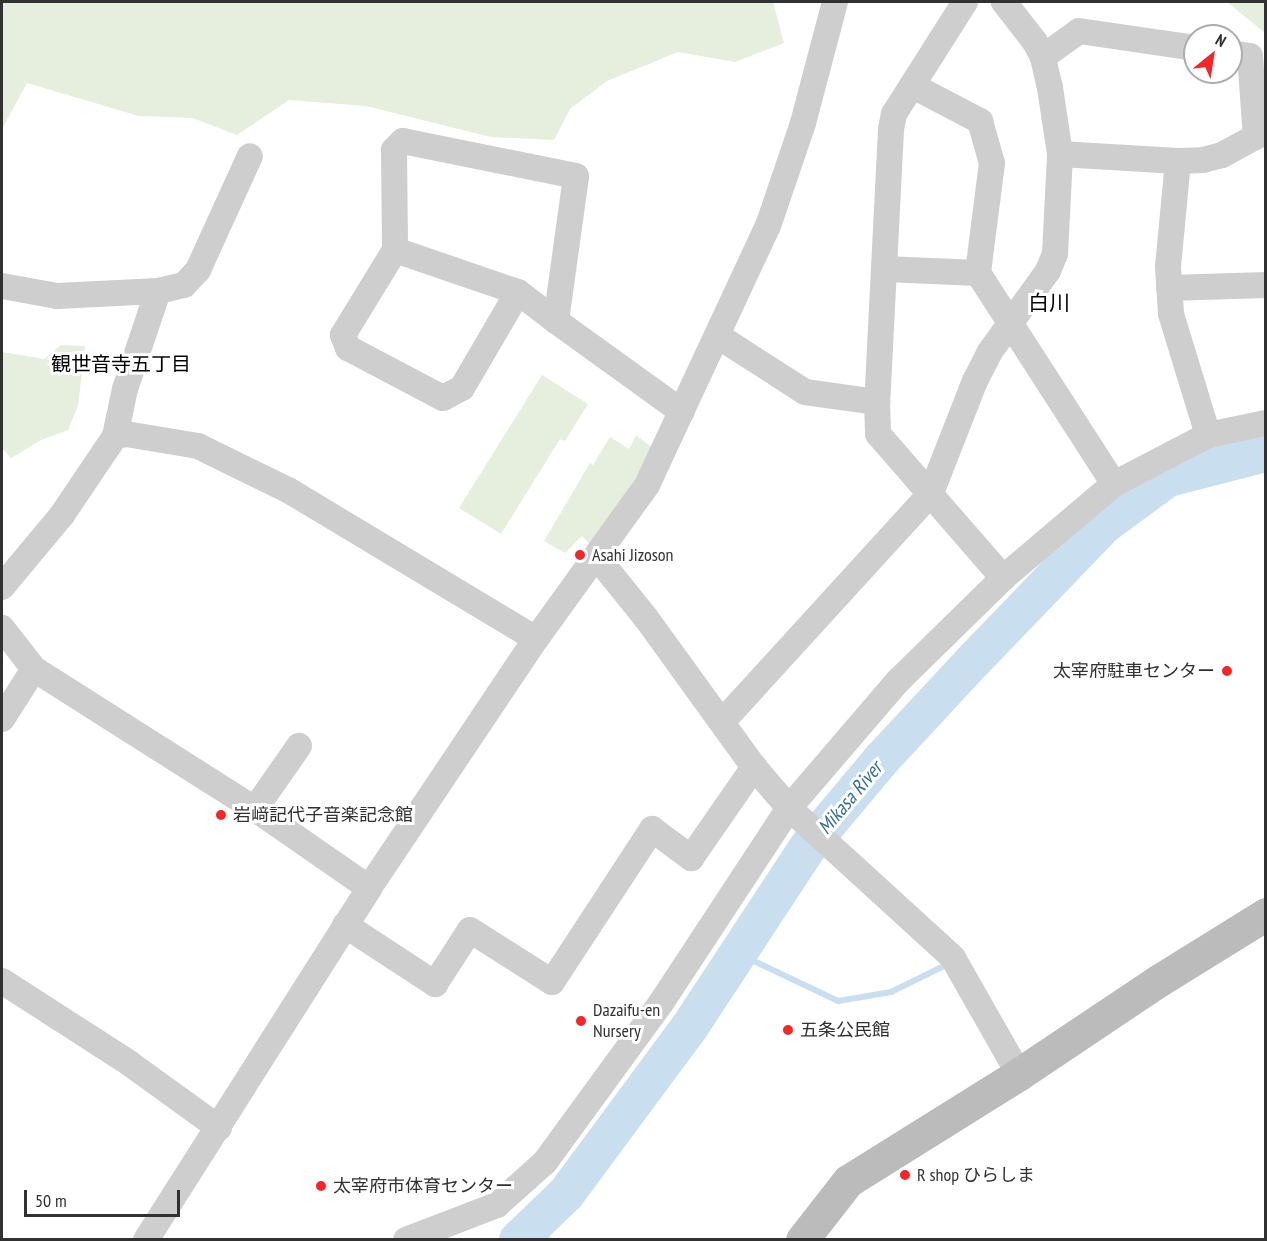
<!DOCTYPE html>
<meta charset="utf-8">
<style>
body{margin:0}
#map{position:relative;width:1267px;height:1241px;overflow:hidden;background:#fff;font-family:"PT Sans Narrow","Noto Sans JP",sans-serif}
div>[style]{position:absolute}
[style*='--x']{left:calc(var(--x)*1px);top:calc(var(--y)*1px);width:calc(var(--w)*1px);rotate:calc(var(--a)*1deg)}
.green>*{inset:0;background:#e6eede}
.stream>*{height:6px;margin:-3px;padding:0 3px;transform-origin:3px;border-radius:3px;background:#c9deef}
.river>*{height:38px;margin:-19px;padding:0 19px;transform-origin:19px;border-radius:19px;background:#c9deef}
.street>*{height:26px;margin:-13px;padding:0 13px;transform-origin:13px;border-radius:13px;background:#cecece}
.secondary>*{height:33px;margin:-16.5px;padding:0 16.5px;transform-origin:16.5px;border-radius:16.5px;background:#bbb}
.dots>*{width:16px;height:16px;translate:-50% -50%;box-sizing:border-box;border:3px solid #fff;border-radius:50%}
span{translate:-50% -50%;white-space:nowrap;text-align:center;line-height:1.15;-webkit-text-stroke:6px #fff;paint-order:stroke}
.poi-label{font-size:18px;color:#313131}
.left{translate:0 -50%;text-align:left}
.right{translate:-100% -50%;text-align:right}
.neighbourhood-label{font-size:20px;color:#000}
.water-label{font-size:20px;color:#376d9a;font-style:italic}
.quarter-label{font-size:21px;color:#000}
.frame{position:absolute;inset:0;border:3px solid #313131;pointer-events:none}
.north{position:absolute;left:1183px;top:24px;width:60px;height:60px;box-sizing:border-box;background:#fff;border:2px solid #adadad;border-radius:50%;rotate:30deg;font-size:16px;font-weight:700;line-height:24px;text-align:center;color:#313131}
.north::after{content:'';display:block;margin:auto;width:21px;height:27px;background:#f42728;clip-path:polygon(50% 0,100% 100%,50% 72%,0 100%)}
.scale{position:absolute;left:24px;top:1190px;width:156px;height:27px;box-sizing:border-box;border:3px solid #313131;border-top:0;padding-left:8px;font-size:18px;line-height:21px;white-space:nowrap;color:#313131;-webkit-text-stroke:4px #fff;paint-order:stroke}
</style>
<div id="map">
<div class="green">
<div style="clip-path:polygon(2px 2px,773px 2px,784px 43px,735px 62px,678px 52px,607px 81px,570px 109px,554px 140px,491px 137px,366px 106px,289px 100px,237px 135px,192px 118px,139px 116px,27px 83px,2px 129px)"></div>
<div style="clip-path:polygon(1227px 2px,1265px 2px,1265px 33px)"></div>
<div style="clip-path:polygon(61px 345px,85px 346px,78px 406px,68px 430px,41px 440px,11px 458px,2px 448px,2px 352px,44px 359px)"></div>
<div style="clip-path:polygon(542px 375px,588px 404px,565px 441px,560px 439px,501px 534px,459px 508px)"></div>
<div style="clip-path:polygon(636px 435px,654px 449px,592px 546px,582px 536px,565px 553px,544px 541px,590px 463px,593px 465px,610px 437px,629px 449px)"></div>
<div style="clip-path:polygon(546px 1221px,550px 1227px,547px 1233px,553px 1239px,508px 1239px,512px 1234px,529px 1237px,537px 1226px)"></div>
</div>
<div class="stream">
<div style="--x:737;--y:953;--w:112;--a:25.4"></div>
<div style="--x:838;--y:1001;--w:54;--a:-9.6"></div>
<div style="--x:891;--y:992;--w:59;--a:-26.1"></div>
</div>
<div class="river">
<div style="--x:518;--y:1240;--w:66;--a:-43.8"></div>
<div style="--x:566;--y:1194;--w:207;--a:-53.5"></div>
<div style="--x:689;--y:1028;--w:217;--a:-56.7"></div>
<div style="--x:808;--y:847;--w:114;--a:-50"></div>
<div style="--x:881;--y:760;--w:137;--a:-47.1"></div>
<div style="--x:974;--y:660;--w:187;--a:-46.1"></div>
<div style="--x:1104;--y:525;--w:79;--a:-36.3"></div>
<div style="--x:1168;--y:478;--w:101;--a:-14.3"></div>
</div>
<div class="street">
<div style="--x:965;--y:2;--w:133;--a:122.4"></div>
<div style="--x:894;--y:114;--w:16;--a:101"></div>
<div style="--x:891;--y:130;--w:272;--a:92.9"></div>
<div style="--x:877;--y:402;--w:32;--a:88"></div>
<div style="--x:878;--y:434;--w:191;--a:49"></div>
<div style="--x:1231;--y:53;--w:19;--a:9"></div>
<div style="--x:1250;--y:56;--w:81;--a:85.8"></div>
<div style="--x:1043;--y:57;--w:44;--a:-35.8"></div>
<div style="--x:1079;--y:31;--w:117;--a:8.3"></div>
<div style="--x:913;--y:86;--w:76;--a:27.6"></div>
<div style="--x:980;--y:121;--w:44;--a:74.1"></div>
<div style="--x:992;--y:163;--w:111;--a:97.3"></div>
<div style="--x:1060;--y:154;--w:118;--a:3.4"></div>
<div style="--x:1178;--y:161;--w:25;--a:-2"></div>
<div style="--x:1203;--y:160;--w:20;--a:-15"></div>
<div style="--x:1222;--y:155;--w:50;--a:-28.6"></div>
<div style="--x:1178;--y:161;--w:106;--a:95.4"></div>
<div style="--x:1168;--y:267;--w:47;--a:86.3"></div>
<div style="--x:1171;--y:314;--w:127;--a:73"></div>
<div style="--x:395;--y:250;--w:100;--a:121.5"></div>
<div style="--x:343;--y:335;--w:14;--a:69"></div>
<div style="--x:348;--y:348;--w:107;--a:27.8"></div>
<div style="--x:443;--y:398;--w:21;--a:-28"></div>
<div style="--x:462;--y:388;--w:111;--a:-59.7"></div>
<div style="--x:885;--y:269;--w:93;--a:2.5"></div>
<div style="--x:978;--y:273;--w:251;--a:57.2"></div>
<div style="--x:2;--y:286;--w:56;--a:10.3"></div>
<div style="--x:57;--y:296;--w:101;--a:-2.8"></div>
<div style="--x:158;--y:291;--w:103;--a:108.6"></div>
<div style="--x:125;--y:389;--w:48;--a:102"></div>
<div style="--x:1169;--y:288;--w:97;--a:-1.8"></div>
<div style="--x:158;--y:291;--w:27;--a:-13"></div>
<div style="--x:184;--y:285;--w:21;--a:-47"></div>
<div style="--x:198;--y:270;--w:125;--a:-65.5"></div>
<div style="--x:556;--y:321;--w:146;--a:-82.1"></div>
<div style="--x:576;--y:176;--w:177;--a:-168.6"></div>
<div style="--x:403;--y:141;--w:13;--a:135"></div>
<div style="--x:394;--y:150;--w:100;--a:89.4"></div>
<div style="--x:395;--y:250;--w:130;--a:18.9"></div>
<div style="--x:518;--y:292;--w:48;--a:37.3"></div>
<div style="--x:556;--y:321;--w:155;--a:35.8"></div>
<div style="--x:718;--y:336;--w:103;--a:32.8"></div>
<div style="--x:805;--y:392;--w:73;--a:7.9"></div>
<div style="--x:597;--y:557;--w:78;--a:51.2"></div>
<div style="--x:646;--y:618;--w:184;--a:54.1"></div>
<div style="--x:754;--y:767;--w:54;--a:49.5"></div>
<div style="--x:789;--y:808;--w:222;--a:42.4"></div>
<div style="--x:953;--y:958;--w:133;--a:60.4"></div>
<div style="--x:2;--y:587;--w:94;--a:-50.2"></div>
<div style="--x:62;--y:515;--w:95;--a:-56.1"></div>
<div style="--x:115;--y:436;--w:11;--a:-10"></div>
<div style="--x:126;--y:434;--w:73;--a:9.5"></div>
<div style="--x:198;--y:446;--w:100;--a:26.1"></div>
<div style="--x:288;--y:490;--w:289;--a:31"></div>
<div style="--x:2;--y:628;--w:52;--a:52"></div>
<div style="--x:34;--y:669;--w:262;--a:32.4"></div>
<div style="--x:255;--y:809;--w:139;--a:34.7"></div>
<div style="--x:2;--y:719;--w:59;--a:-57.4"></div>
<div style="--x:723;--y:721;--w:309;--a:-47.6"></div>
<div style="--x:931;--y:493;--w:120;--a:-68.6"></div>
<div style="--x:975;--y:381;--w:31;--a:-63"></div>
<div style="--x:989;--y:353;--w:101;--a:-54.3"></div>
<div style="--x:1048;--y:271;--w:18;--a:-68"></div>
<div style="--x:1055;--y:254;--w:100;--a:-87.1"></div>
<div style="--x:1060;--y:154;--w:67;--a:-98.6"></div>
<div style="--x:1050;--y:88;--w:32;--a:-103"></div>
<div style="--x:1043;--y:57;--w:17;--a:-118"></div>
<div style="--x:1035;--y:42;--w:51;--a:-127.8"></div>
<div style="--x:255;--y:809;--w:77;--a:-55.1"></div>
<div style="--x:345;--y:925;--w:108;--a:33.2"></div>
<div style="--x:435;--y:984;--w:64;--a:-57.1"></div>
<div style="--x:470;--y:930;--w:97;--a:32.4"></div>
<div style="--x:552;--y:982;--w:183;--a:-56.8"></div>
<div style="--x:652;--y:829;--w:49;--a:36.6"></div>
<div style="--x:691;--y:858;--w:111;--a:-55.3"></div>
<div style="--x:2;--y:981;--w:151;--a:32.8"></div>
<div style="--x:129;--y:1063;--w:111;--a:35.8"></div>
<div style="--x:146;--y:1240;--w:417;--a:-57.6"></div>
<div style="--x:369;--y:888;--w:300;--a:-56.2"></div>
<div style="--x:536;--y:639;--w:190;--a:-54.2"></div>
<div style="--x:647;--y:485;--w:286;--a:-65"></div>
<div style="--x:768;--y:226;--w:109;--a:-71.2"></div>
<div style="--x:803;--y:123;--w:125;--a:-75.2"></div>
<div style="--x:406;--y:1240;--w:97;--a:-21"></div>
<div style="--x:497;--y:1205;--w:64;--a:-41.9"></div>
<div style="--x:545;--y:1162;--w:197;--a:-53.9"></div>
<div style="--x:661;--y:1003;--w:233;--a:-56.7"></div>
<div style="--x:789;--y:808;--w:167;--a:-49.4"></div>
<div style="--x:898;--y:681;--w:147;--a:-44.4"></div>
<div style="--x:1003;--y:578;--w:145;--a:-40.3"></div>
<div style="--x:1114;--y:484;--w:106;--a:-27.5"></div>
<div style="--x:1208;--y:435;--w:59;--a:-11.7"></div>
</div>
<div class="secondary">
<div style="--x:802;--y:1240;--w:75;--a:-52.1"></div>
<div style="--x:848;--y:1181;--w:202;--a:-32"></div>
<div style="--x:1019;--y:1074;--w:167;--a:-33.8"></div>
<div style="--x:1158;--y:981;--w:127;--a:-31.8"></div>
</div>
<div class="dots">
<div style="left:580px;top:555px;background:#f42728"></div>
<div style="left:1227px;top:671px;background:#f42728"></div>
<div style="left:221px;top:815px;background:#f42728"></div>
<div style="left:581px;top:1021px;background:#f42728"></div>
<div style="left:788px;top:1030px;background:#f42728"></div>
<div style="left:905px;top:1175px;background:#f42728"></div>
<div style="left:321px;top:1186px;background:#f42728"></div>
</div>
<div class="poi-label">
<span class="left" style="left:592px;top:555px">Asahi Jizoson</span>
<span class="right" style="left:1215px;top:671px">太宰府駐車センター</span>
<span class="left" style="left:233px;top:815px">岩﨑記代子音楽記念館</span>
<span class="left" style="left:593px;top:1021px">Dazaifu-en<br>Nursery</span>
<span class="left" style="left:800px;top:1030px">五条公民館</span>
<span class="left" style="left:917px;top:1175px">R shop ひらしま</span>
<span class="left" style="left:333px;top:1186px">太宰府市体育センター</span>
</div>
<div class="neighbourhood-label">
<span style="left:121px;top:364px">観世音寺五丁目</span>
</div>
<div class="water-label">
<span style="left:850px;top:798px;rotate:-50deg">Mikasa River</span>
</div>
<div class="quarter-label">
<span style="left:1049px;top:303px">白川</span>
</div>
<div class="frame"></div>
<div class="north">N</div>
<div class="scale">50 m</div>
</div>
